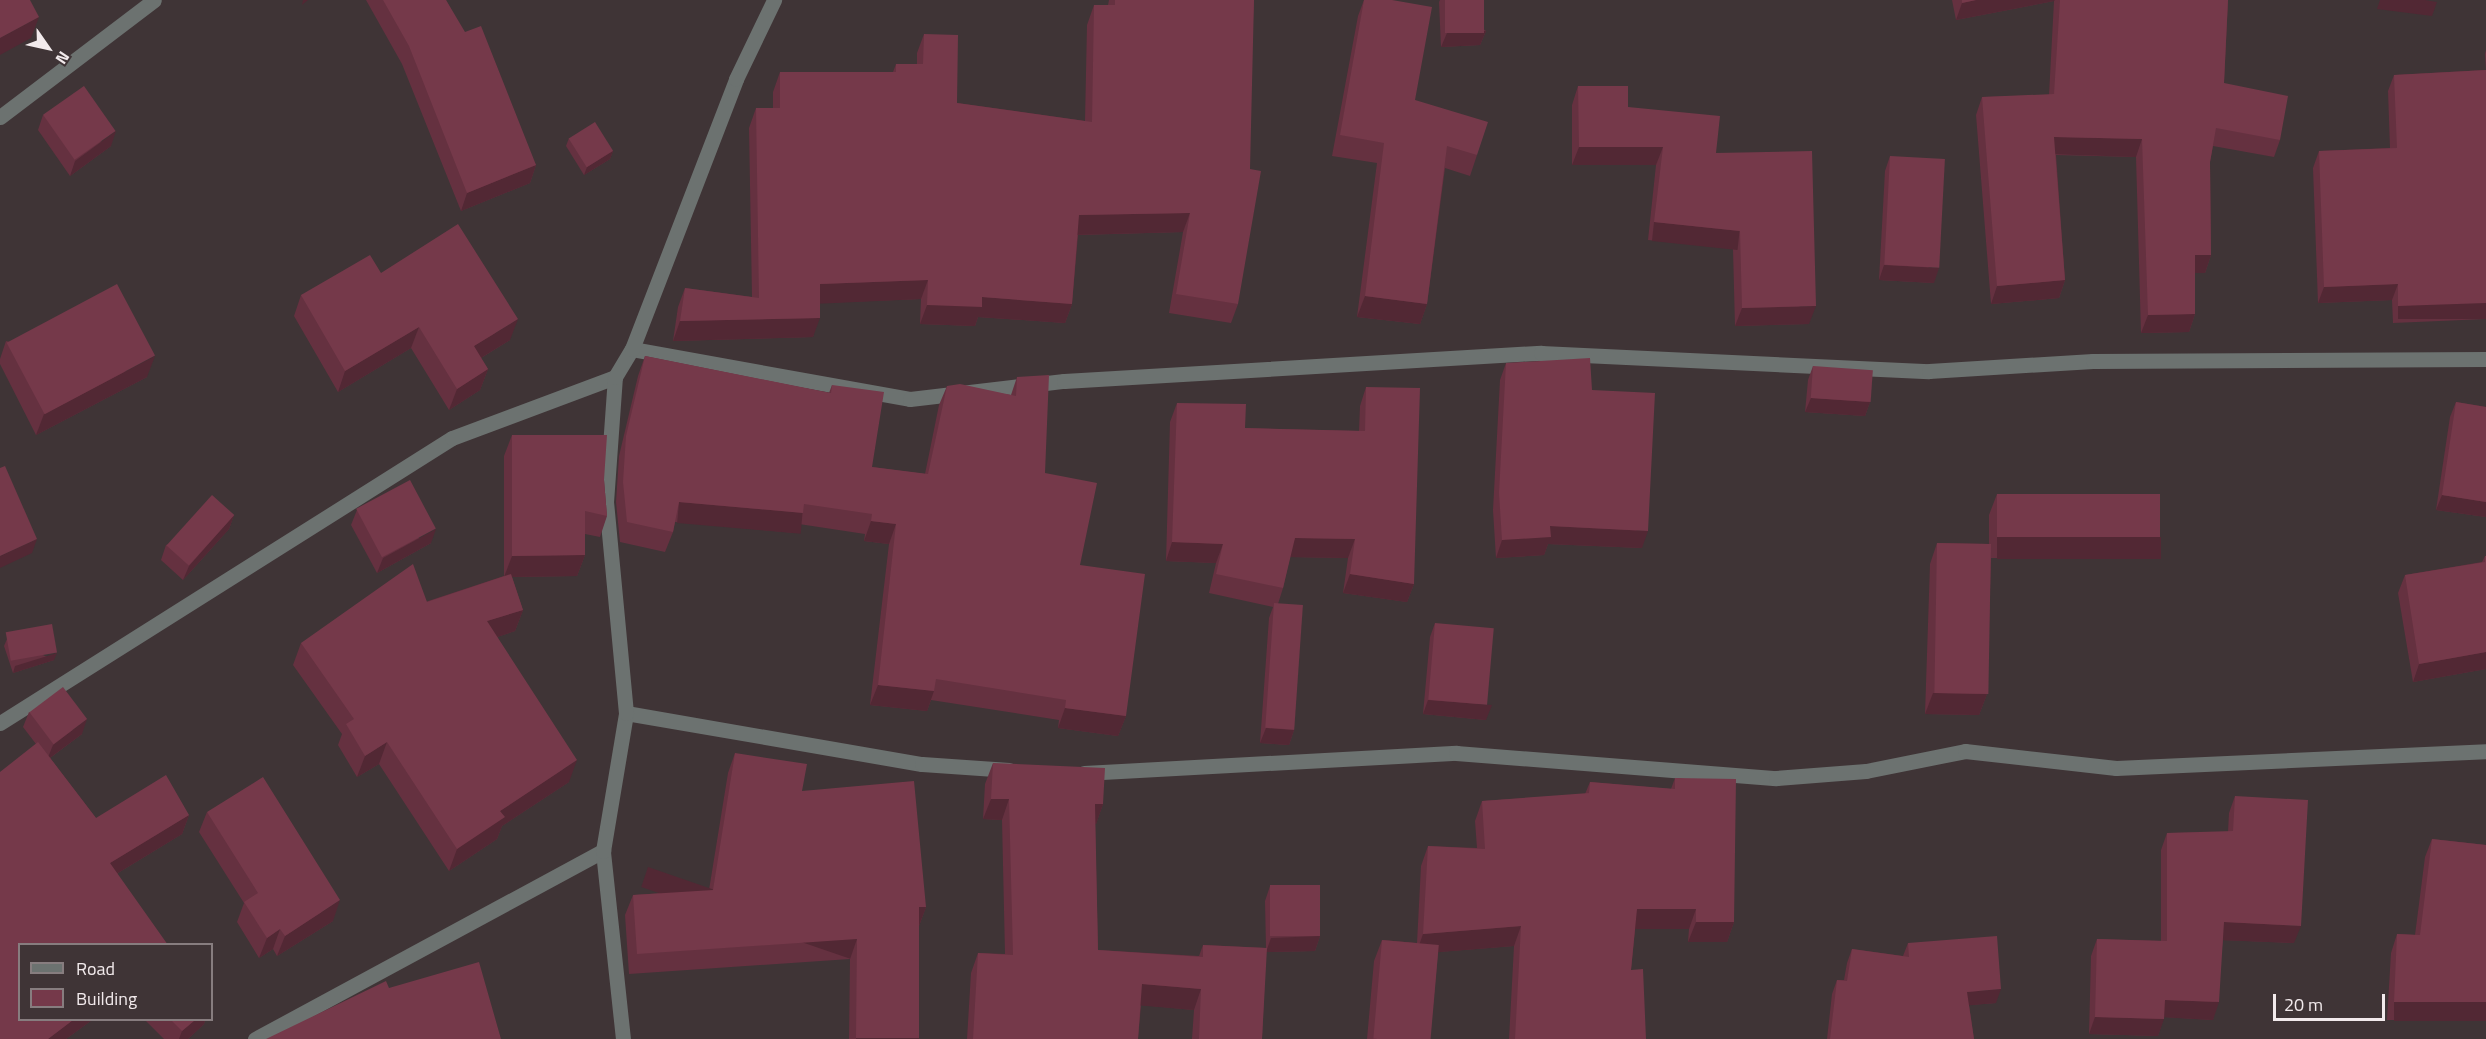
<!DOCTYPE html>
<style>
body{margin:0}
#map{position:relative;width:2486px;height:1039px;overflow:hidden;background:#3f3436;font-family:"Titillium Web",sans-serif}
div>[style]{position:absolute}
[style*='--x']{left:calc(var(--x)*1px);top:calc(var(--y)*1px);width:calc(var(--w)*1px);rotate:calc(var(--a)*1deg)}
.street>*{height:15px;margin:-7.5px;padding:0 7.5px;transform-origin:7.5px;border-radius:7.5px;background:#6c7270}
.wall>*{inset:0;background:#653140}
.shaded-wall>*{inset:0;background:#522834;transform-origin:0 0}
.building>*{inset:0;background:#75394a;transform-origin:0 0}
span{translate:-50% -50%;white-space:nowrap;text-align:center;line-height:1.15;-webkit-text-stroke:6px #3f3436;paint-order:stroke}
.legend{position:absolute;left:18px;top:943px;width:195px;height:78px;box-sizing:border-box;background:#3f3436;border:2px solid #877d7f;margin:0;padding:8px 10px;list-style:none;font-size:18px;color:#f2eaec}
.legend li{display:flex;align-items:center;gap:12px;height:30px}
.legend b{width:30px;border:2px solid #877d7f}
.north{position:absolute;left:18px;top:18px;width:60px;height:60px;-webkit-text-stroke:4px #3f3436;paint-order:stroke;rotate:124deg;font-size:16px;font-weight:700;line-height:24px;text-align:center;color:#f2eaec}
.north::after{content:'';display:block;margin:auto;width:21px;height:27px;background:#f2eaec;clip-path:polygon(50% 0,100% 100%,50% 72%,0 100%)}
.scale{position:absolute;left:2273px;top:994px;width:112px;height:27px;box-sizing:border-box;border:3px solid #f2eaec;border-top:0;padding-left:8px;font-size:18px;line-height:21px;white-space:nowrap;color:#f2eaec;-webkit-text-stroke:4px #3f3436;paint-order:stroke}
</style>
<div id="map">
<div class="street">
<div style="--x:0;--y:117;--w:193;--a:-37.2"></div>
<div style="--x:632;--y:349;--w:282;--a:10.2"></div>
<div style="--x:910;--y:399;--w:155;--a:-6.7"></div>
<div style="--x:1064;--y:381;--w:478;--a:-3.4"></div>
<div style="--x:1541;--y:353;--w:388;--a:2.7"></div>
<div style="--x:1929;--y:371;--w:164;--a:-3.5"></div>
<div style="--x:2093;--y:361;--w:393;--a:-0.3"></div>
<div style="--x:626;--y:713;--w:300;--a:9.8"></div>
<div style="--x:922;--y:764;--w:87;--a:3.9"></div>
<div style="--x:0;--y:723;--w:534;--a:-32.23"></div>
<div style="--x:452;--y:438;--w:174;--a:-20.5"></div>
<div style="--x:1084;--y:773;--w:373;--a:-3.1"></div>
<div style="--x:1456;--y:753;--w:321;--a:4.5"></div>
<div style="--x:1776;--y:778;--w:90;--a:-4.4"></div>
<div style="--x:1866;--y:771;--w:101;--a:-11.4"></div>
<div style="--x:1965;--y:751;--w:152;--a:6.4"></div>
<div style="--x:2116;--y:768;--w:370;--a:-2.6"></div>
<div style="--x:255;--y:1039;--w:396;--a:-28.4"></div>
<div style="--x:623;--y:1039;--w:189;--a:-96.1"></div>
<div style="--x:603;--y:851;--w:140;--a:-80.5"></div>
<div style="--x:626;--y:713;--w:212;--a:-95.4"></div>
<div style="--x:606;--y:502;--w:125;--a:-85.9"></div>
<div style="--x:615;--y:377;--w:33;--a:-59"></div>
<div style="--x:632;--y:349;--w:289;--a:-68.9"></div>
<div style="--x:736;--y:79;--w:88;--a:-64.3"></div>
</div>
<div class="wall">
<div style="clip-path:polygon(366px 0,446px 0,536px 165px,530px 183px,461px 211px,402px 64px)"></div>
<div style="clip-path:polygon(1109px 0,1254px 0,1238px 304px,1231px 323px,1169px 313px,1183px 232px,1078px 235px,1072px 304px,1065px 323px,978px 317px,975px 326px,920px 324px,921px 299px,820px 303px,813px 337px,673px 341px,678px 307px,685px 288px,752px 297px,749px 128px,756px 108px,773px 108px,773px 92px,780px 72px,893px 72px,896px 64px,917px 64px,917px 53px,924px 34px,957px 103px,1085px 121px,1087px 25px,1094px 5px,1108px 5px)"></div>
<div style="clip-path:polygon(1364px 0,1392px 0,1415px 100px,1477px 155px,1470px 176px,1445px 168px,1427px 304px,1420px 324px,1357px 317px,1377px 163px,1332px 156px,1358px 16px)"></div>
<div style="clip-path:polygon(1440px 0,1445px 0,1486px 31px,1480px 45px,1441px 47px,1439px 2px)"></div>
<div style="clip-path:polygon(1952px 0,2228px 0,2224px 83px,2280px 140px,2274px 157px,2213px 146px,2210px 162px,2211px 255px,2205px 273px,2195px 273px,2195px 314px,2189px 332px,2141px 333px,2136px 157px,2056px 155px,2065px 280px,2059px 298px,1991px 304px,1976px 115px,1982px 97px,2049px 95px,2054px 1px,1956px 20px)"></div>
<div style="clip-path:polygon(2486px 50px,2486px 319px,2393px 323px,2392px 300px,2318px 303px,2313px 168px,2319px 151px,2390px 148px,2388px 91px,2394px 75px,2486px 70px,2485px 54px)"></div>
<div style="clip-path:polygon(1578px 86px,1628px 107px,1716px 153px,1809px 324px,1735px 326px,1733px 249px,1648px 240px,1656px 165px,1572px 165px,1572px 105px)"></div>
<div style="clip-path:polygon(43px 115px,111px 146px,70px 176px,38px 130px)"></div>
<div style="clip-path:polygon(569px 138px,613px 151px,610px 159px,584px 175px,566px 146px)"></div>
<div style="clip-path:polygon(1890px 156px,1934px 283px,1879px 280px,1885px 171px)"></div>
<div style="clip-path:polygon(381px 273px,510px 340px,481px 358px,488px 369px,480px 390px,449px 410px,411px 348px,338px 392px,294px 316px,301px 295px)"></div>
<div style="clip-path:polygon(6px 341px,147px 377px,36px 435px,0 364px,0 359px)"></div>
<div style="clip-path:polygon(645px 356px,829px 393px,832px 385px,872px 467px,925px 474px,939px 405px,947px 386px,1011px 395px,1017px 377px,1045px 473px,1080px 565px,1126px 716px,1118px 736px,1058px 728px,1059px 720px,931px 700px,927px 711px,870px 705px,889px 544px,864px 541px,865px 534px,799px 524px,796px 533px,675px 522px,673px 532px,665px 552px,620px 542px,616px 502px,619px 456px,638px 376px)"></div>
<div style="clip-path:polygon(1506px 363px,1592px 390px,1642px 548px,1548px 544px,1544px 555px,1496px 558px,1493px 510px,1500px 380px)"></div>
<div style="clip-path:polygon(1813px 366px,1870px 402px,1865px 416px,1805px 412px,1808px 380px)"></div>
<div style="clip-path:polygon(1366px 387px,1414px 584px,1407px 602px,1343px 593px,1348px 558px,1290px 557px,1283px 588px,1278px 604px,1294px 730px,1289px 745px,1260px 743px,1269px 618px,1273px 607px,1209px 593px,1216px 563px,1166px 561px,1170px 422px,1177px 403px,1245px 428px,1359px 431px,1360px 406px)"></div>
<div style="clip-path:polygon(2456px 402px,2486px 407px,2486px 517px,2436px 510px,2450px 417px)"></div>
<div style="clip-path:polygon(512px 435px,604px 480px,607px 516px,600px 537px,585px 534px,585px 555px,577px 576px,512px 577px,523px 610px,515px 631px,497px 637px,569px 782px,502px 826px,497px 839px,449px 871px,379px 764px,357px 777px,338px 745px,342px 734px,293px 665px,301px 643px,504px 576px,504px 456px)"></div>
<div style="clip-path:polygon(1997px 494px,2161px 538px,2153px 559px,1991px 558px,1987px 694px,1979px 715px,1925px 714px,1930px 564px,1937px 543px,1989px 544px,1989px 515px)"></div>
<div style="clip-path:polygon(357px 510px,431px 543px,377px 573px,351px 525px)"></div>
<div style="clip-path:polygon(234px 515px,229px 529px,183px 580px,161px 560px,166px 545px)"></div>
<div style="clip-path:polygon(2485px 556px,2486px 556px,2486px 669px,2413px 682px,2398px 593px,2405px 575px,2482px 562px)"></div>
<div style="clip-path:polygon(1435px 623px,1486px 720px,1423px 714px,1430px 637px)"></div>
<div style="clip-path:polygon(7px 639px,54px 660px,13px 673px,4px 646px)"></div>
<div style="clip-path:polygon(29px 712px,82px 734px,50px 758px,96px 818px,189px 815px,182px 834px,118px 873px,20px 1020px,92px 1020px,66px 1039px,0 1039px,36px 744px,23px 727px)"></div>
<div style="clip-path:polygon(735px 753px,802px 791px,926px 907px,919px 926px,918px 1039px,849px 1039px,850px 959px,629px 974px,625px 915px,633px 895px,709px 890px,728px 773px)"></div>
<div style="clip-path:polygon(993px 763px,1103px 804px,1096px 824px,1095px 824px,1098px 950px,1199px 956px,1203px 945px,1266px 948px,1265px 901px,1270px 886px,1320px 936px,1315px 951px,1266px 952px,1262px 1039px,1192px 1039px,1194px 1010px,1141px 1005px,1138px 1039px,967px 1039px,971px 973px,978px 953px,1005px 954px,1002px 820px,983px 819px,985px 784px)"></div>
<div style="clip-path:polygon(1675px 778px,1734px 922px,1727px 942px,1688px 942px,1689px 929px,1635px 929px,1631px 970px,1646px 1039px,1509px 1039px,1514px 946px,1438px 952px,1430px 1039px,1367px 1039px,1374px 961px,1382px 940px,1417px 943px,1421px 866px,1428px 846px,1477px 848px,1475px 821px,1482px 801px,1585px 794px,1590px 782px,1671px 789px)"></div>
<div style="clip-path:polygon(2235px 796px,2294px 943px,2223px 940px,2213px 1020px,2164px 1017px,2158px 1036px,2089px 1034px,2091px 956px,2097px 939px,2161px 941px,2161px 850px,2167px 833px,2228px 832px,2229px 813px)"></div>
<div style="clip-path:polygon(207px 812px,333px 921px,277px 956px,273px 949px,259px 958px,237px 922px,244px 903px,199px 832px)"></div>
<div style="clip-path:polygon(2432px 839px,2486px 845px,2486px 1020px,2387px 1020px,2391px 953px,2397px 934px,2415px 935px,2425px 857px)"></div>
<div style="clip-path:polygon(1908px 943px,1996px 1003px,1969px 1005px,1974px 1039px,1827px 1039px,1832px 994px,1837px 980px,1844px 980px,1847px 963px,1852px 949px,1903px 956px)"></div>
<div style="clip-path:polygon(145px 1020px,205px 1020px,204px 1024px,188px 1039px,164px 1039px)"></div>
</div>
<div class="shaded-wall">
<div style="clip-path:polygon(303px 0,308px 0,302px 5px)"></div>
<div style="clip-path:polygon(1976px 0,2055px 0,2054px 1px,1956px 20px,1962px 3px)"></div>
<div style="clip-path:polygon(2380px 0,2425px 0,2437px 2px,2432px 16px,2377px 9px)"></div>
<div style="clip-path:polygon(39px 17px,31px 38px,0 55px,0 38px)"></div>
<div style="clip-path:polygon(1486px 31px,1480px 45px,1441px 47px,1447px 33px)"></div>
<div style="clip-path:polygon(116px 131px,111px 146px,70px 176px,75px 161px)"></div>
<div style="clip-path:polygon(2054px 137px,2142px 139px,2136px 157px,2048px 154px)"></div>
<div style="clip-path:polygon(1579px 147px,1663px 147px,1656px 165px,1572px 165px)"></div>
<div style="clip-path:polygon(613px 151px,610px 159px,584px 175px,587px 167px)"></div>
<div style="clip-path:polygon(536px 165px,530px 183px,461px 211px,467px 193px)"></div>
<div style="clip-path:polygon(1190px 213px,1183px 232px,1072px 235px,1079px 215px)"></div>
<div style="left:1654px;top:222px;width:86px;height:19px;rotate:6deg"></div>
<div style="clip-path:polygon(2195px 255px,2211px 255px,2205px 273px,2188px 273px)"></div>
<div style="clip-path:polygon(1884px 265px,1939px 268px,1934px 283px,1879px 280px)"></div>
<div style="clip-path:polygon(928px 280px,921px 299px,813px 304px,820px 284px)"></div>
<div style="clip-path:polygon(2065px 280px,2059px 298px,1991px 304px,1997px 286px)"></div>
<div style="clip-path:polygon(2398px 284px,2392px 300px,2318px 303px,2324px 287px)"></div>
<div style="clip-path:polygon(1365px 296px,1427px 304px,1420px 324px,1357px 317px)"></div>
<div style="clip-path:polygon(982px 297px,1072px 304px,1065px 323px,978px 317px,975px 326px,920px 324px,927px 305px)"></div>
<div style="left:2486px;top:303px;width:16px;height:88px;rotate:90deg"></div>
<div style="clip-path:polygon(1816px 306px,1809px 324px,1735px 326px,1742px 308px)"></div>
<div style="clip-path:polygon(2195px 314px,2189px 332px,2141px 333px,2148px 315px)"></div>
<div style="clip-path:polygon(820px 318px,813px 337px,673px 341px,680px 321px)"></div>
<div style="clip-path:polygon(518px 319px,510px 340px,466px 367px,474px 346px)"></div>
<div style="clip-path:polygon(419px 327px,411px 348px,338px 392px,345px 371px)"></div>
<div style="clip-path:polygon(155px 356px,147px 377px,36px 435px,44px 414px)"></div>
<div style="clip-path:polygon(488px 369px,480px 390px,449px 410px,457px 389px)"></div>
<div style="clip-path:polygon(1811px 398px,1870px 402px,1865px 416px,1805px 412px)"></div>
<div style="clip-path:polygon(2442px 495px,2486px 502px,2486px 517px,2436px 510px)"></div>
<div style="left:679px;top:502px;width:124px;height:21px;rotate:5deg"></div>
<div style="clip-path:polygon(234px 515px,229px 529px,183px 580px,189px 566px)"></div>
<div style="clip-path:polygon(871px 521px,896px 524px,889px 544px,864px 541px)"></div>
<div style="clip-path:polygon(1550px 526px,1648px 531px,1642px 548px,1548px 544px,1544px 555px,1496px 558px,1502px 540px)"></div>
<div style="clip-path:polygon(436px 529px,431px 543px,377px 573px,383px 558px)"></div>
<div style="left:1997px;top:537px;width:164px;height:22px"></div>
<div style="clip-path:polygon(1295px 538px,1355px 539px,1348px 558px,1288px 557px)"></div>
<div style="clip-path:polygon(37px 539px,32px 553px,0 568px,0 556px)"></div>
<div style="clip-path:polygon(1172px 542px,1223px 544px,1216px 563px,1166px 561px)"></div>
<div style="clip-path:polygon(585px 555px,577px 576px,504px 577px,512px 556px)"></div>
<div style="clip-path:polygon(1350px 574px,1414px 584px,1407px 602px,1343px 593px)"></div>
<div style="clip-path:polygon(523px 610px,515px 631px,479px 643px,487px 621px)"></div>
<div style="clip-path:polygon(2486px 652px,2486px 669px,2413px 682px,2419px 664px)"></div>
<div style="clip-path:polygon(57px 653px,54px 660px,13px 673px,15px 666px)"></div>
<div style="clip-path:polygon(878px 685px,934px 691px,927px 711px,870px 705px)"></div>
<div style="clip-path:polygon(1933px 693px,1987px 694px,1979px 715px,1925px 714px)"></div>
<div style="clip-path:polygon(1428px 700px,1492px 705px,1486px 720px,1423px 714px)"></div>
<div style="clip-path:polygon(1065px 708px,1126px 716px,1118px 736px,1058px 728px)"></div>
<div style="clip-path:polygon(87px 719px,82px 734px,47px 760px,53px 745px)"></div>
<div style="clip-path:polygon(1266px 728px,1294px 730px,1289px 745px,1260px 743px)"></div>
<div style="clip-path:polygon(387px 742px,379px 764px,357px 777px,365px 756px)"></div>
<div style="clip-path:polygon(577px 760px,569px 782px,502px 826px,497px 839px,449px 871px,457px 849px,500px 811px)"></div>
<div style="clip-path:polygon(991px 799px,1009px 799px,1002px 820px,983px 819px)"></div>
<div style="clip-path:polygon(1095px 804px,1103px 804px,1096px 824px,1087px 824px)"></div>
<div style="clip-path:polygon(189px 815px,182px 834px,103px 882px,110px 863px)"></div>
<div style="clip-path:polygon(340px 900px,333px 921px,277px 956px,285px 936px)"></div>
<div style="clip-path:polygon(919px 907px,926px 907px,919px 926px)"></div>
<div style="clip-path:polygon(1637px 909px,1696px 909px,1689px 929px,1629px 929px)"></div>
<div style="clip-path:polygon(1696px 922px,1734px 922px,1727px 942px,1688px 942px)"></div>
<div style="clip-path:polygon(2224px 922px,2301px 926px,2294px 943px,2217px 940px)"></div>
<div style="clip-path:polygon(1521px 926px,1514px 946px,1416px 954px,1423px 934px)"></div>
<div style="clip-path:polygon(280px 929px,273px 949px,259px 958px,267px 938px)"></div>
<div style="clip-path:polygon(1320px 936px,1315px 951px,1266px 952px,1271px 938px)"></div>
<div style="left:857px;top:939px;width:21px;height:221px;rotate:109deg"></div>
<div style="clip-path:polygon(1142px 984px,1201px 989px,1194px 1010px,1135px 1005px)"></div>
<div style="clip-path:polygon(2001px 989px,1996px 1003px,1962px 1006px,1967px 992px)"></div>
<div style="clip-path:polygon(2165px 1000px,2219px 1002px,2213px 1020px,2159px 1017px)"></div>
<div style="left:2394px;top:1002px;width:92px;height:19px"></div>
<div style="clip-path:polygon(2095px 1017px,2164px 1019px,2158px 1036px,2089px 1034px)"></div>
<div style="clip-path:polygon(73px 1020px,92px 1020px,66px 1039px,48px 1039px)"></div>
<div style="clip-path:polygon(195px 1020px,205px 1020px,204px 1024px,188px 1039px,179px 1039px,182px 1031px)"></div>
<div style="left:856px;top:1038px;width:63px;height:1px"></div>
</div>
<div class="building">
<div style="clip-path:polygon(0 0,30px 0,39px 17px,0 38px)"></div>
<div style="clip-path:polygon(383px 0,446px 0,465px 32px,481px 26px,536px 165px,467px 193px,409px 46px)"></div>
<div style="clip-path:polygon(1115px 0,1254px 0,1250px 169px,1261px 171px,1238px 304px,1176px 294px,1190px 213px,1079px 215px,1072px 304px,982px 297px,982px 307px,927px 305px,928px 280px,820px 284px,820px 318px,680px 321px,685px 288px,759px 298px,756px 108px,780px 108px,780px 72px,896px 72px,896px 64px,923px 64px,924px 34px,958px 35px,957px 103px,1092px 122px,1094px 5px,1115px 5px)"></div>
<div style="clip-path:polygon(1364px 0,1392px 0,1432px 7px,1415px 100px,1488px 122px,1477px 155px,1447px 146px,1427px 304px,1365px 296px,1384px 143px,1340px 135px)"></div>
<div style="left:1445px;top:0;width:39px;height:33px"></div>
<div style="clip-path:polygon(1962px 0,1976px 0,1962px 3px)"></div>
<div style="clip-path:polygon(2060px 0,2228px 0,2224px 83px,2288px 96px,2280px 140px,2216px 128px,2210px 162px,2211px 255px,2195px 255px,2195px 314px,2148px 315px,2142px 139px,2054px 137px,2065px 280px,1997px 286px,1982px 97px,2054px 94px)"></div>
<div style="clip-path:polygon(2486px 70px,2486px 303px,2398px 306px,2398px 284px,2324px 287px,2319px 151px,2397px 148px,2394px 75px)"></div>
<div style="left:84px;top:86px;width:55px;height:50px;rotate:55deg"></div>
<div style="clip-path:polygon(1578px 86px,1628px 86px,1628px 107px,1720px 116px,1716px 153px,1812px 151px,1816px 306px,1742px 308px,1740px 231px,1654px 222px,1663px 147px,1579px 147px)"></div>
<div style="left:595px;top:122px;width:34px;height:31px;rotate:58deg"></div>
<div style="left:1890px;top:156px;width:55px;height:109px;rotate:3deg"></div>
<div style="clip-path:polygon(458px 224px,518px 319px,474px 346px,488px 369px,457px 389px,419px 327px,345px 371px,301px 295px,370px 255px,381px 273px)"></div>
<div style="left:117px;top:284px;width:81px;height:125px;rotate:62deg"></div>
<div style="clip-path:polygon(645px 356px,831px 393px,832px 385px,884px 392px,872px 467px,928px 474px,947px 386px,960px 384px,1016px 396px,1017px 377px,1049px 375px,1045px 473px,1097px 483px,1080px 565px,1145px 574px,1126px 716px,1065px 708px,1066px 700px,936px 679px,934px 691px,878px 685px,896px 524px,871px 521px,872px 514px,804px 504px,803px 513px,679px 502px,673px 532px,627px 522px,623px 482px,626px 436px)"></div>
<div style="clip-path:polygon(1590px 358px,1592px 390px,1655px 393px,1648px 531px,1550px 526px,1551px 537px,1502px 540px,1499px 493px,1506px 363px)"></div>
<div style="left:1813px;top:366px;width:60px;height:32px;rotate:4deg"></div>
<div style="clip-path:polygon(1366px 387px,1420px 388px,1414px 584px,1350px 574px,1355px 539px,1295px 538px,1283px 588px,1216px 574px,1223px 544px,1172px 542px,1177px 403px,1246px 404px,1245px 428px,1365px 431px)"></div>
<div style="clip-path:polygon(2456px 402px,2486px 407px,2486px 502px,2442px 495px)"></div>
<div style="clip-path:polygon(512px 435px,607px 435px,604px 480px,607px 516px,585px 511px,585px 555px,512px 556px)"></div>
<div style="clip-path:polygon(5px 466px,37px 539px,0 556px,0 468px)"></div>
<div style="left:410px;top:480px;width:55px;height:61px;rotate:62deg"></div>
<div style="left:1997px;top:494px;width:163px;height:43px"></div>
<div style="left:212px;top:495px;width:30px;height:68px;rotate:42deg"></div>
<div style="left:1937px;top:543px;width:54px;height:150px;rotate:1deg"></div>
<div style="clip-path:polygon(2485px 556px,2486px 556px,2486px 652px,2419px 664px,2405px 575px,2485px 562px)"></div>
<div style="clip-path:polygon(413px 564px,427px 602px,511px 574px,523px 610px,487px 621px,577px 760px,500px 811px,505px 817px,457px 849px,387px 742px,365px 756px,346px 724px,354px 719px,301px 643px)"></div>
<div style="left:1274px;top:603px;width:29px;height:125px;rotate:4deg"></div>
<div style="left:1435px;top:623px;width:59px;height:77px;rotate:5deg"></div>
<div style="left:52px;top:624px;width:29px;height:47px;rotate:80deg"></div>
<div style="left:63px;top:687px;width:40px;height:42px;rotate:53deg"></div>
<div style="clip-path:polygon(38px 742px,96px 818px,166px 775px,189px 815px,110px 863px,168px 945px,20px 945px,20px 1020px,73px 1020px,48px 1039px,0 1039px,0 772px)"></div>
<div style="clip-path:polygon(735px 753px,807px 764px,802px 791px,914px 781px,926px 907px,919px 907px,919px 1038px,856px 1038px,857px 939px,637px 954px,633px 895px,713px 890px)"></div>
<div style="clip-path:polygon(993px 763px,1105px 768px,1103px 804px,1095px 804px,1098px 950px,1203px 957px,1203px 945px,1267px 948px,1262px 1039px,1199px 1039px,1201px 989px,1142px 984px,1138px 1039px,973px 1039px,978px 953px,1013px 955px,1009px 799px,991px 799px)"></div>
<div style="clip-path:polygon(263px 777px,340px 900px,285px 936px,280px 929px,267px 938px,244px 902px,258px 893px,207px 812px)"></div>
<div style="clip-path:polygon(1675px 778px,1736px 779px,1734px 922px,1696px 922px,1696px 909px,1637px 909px,1631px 970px,1643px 969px,1646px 1039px,1515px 1039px,1521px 926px,1423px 934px,1428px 846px,1485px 849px,1482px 801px,1589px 793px,1590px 782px,1675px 789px)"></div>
<div style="clip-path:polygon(2235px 796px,2308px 800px,2301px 926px,2224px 922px,2219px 1002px,2165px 1000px,2164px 1019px,2095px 1017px,2097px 939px,2167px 941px,2167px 833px,2233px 831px)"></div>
<div style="clip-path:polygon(2432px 839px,2486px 845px,2486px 1002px,2394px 1002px,2397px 934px,2420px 935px)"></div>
<div style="left:1320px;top:885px;width:51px;height:50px;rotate:90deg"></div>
<div style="clip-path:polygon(1997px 936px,2001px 989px,1967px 992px,1974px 1039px,1830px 1039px,1837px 980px,1847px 981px,1852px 949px,1909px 957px,1908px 943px)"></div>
<div style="left:1382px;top:940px;width:57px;height:99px;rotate:5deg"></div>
<div style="clip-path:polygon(479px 962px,501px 1039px,266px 1039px,386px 981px,389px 988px)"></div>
<div style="clip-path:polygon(171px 1020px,195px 1020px,182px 1031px)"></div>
</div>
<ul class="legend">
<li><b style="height:8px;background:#6c7270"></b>Road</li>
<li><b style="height:16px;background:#75394a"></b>Building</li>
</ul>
<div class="north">N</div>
<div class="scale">20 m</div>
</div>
